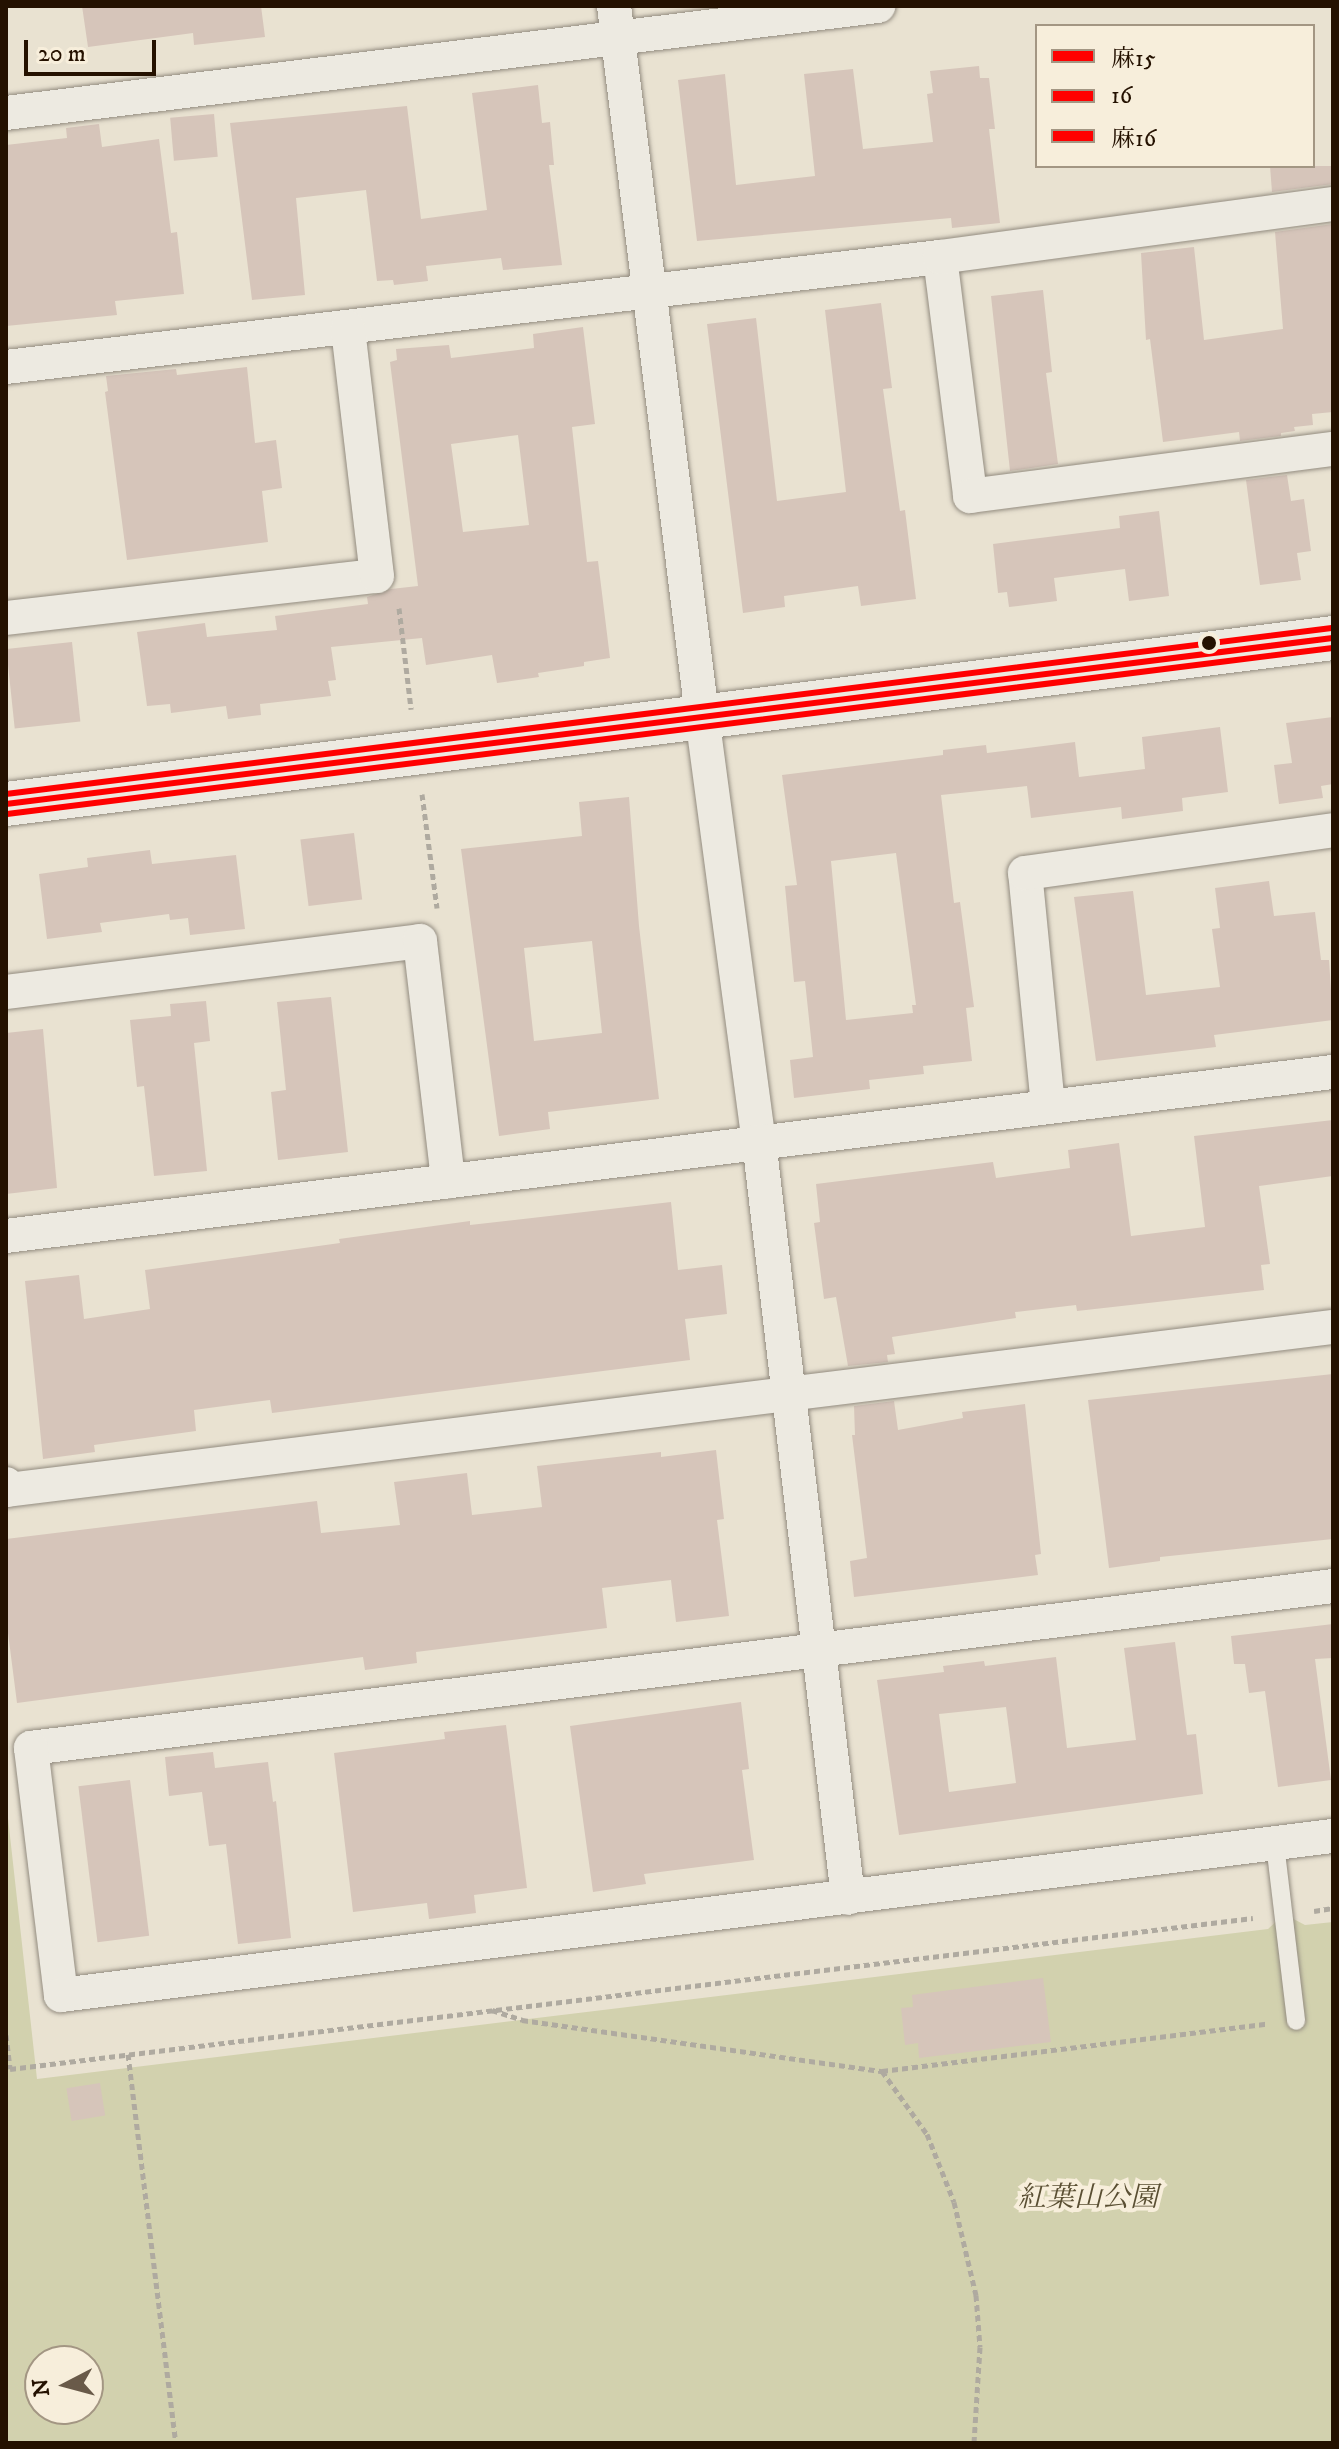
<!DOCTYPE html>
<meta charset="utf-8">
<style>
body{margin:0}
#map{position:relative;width:1339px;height:2449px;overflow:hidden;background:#e9e2d1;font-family:"IM FELL DW Pica","Noto Serif JP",serif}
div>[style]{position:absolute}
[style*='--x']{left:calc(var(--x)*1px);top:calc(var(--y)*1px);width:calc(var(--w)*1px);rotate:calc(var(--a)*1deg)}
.green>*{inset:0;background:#d2d1ae}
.building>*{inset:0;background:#d6c5ba;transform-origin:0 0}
.path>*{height:5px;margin-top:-2.5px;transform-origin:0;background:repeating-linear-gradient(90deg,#afaaa0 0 6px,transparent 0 10px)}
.roads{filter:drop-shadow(0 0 2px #938c80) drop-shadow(0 0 2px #938c80)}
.service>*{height:18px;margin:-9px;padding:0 9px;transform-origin:9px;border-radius:9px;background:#edeae1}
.minor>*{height:34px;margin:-17px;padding:0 17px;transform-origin:17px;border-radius:17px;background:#edeae1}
.tertiary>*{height:44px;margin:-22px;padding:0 22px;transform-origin:22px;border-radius:22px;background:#edeae1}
.bus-1>*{height:6px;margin:-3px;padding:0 3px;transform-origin:3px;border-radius:3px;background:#f00}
.bus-2>*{height:6px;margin:-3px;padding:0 3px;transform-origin:3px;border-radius:3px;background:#f00}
.bus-3>*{height:6px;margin:-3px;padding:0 3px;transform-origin:3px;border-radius:3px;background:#f00}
.dots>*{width:22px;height:22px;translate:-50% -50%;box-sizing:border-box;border:4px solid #f7eedb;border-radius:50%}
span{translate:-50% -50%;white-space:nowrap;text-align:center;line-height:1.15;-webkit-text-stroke:8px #f7eedb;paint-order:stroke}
.park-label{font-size:28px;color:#5a4f33;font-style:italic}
.frame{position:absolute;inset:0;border:8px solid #241100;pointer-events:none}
.legend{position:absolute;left:1035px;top:24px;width:280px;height:144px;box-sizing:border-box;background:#f7eedb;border:2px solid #a39683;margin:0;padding:10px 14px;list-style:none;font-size:24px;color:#241100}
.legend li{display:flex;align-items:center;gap:16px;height:40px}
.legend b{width:40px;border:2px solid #a39683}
.north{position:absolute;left:24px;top:2345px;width:80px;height:80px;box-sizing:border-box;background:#f7eedb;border:2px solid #a39683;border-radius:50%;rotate:264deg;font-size:22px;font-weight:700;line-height:32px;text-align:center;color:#241100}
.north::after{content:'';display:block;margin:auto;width:28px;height:36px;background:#695a49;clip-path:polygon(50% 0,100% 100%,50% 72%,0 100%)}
.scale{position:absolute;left:24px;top:40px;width:132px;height:36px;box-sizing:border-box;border:4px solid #241100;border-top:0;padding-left:10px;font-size:24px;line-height:28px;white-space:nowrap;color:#241100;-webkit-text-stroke:6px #f7eedb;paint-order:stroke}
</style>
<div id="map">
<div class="green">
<div style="clip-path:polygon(evenodd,6px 1800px,37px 2079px,1268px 1929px,1284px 1914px,1305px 1925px,1333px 1922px,1333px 2443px,6px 2443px,6px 1800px,40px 2361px,88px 2361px,88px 2409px,40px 2409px,40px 2361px)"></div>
</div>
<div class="building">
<div style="clip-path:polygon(82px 6px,261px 6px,265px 37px,194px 45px,193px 33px,88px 47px)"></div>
<div style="clip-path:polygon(979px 66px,980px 78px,989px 78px,995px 129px,989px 129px,1000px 223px,952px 228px,951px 218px,697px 241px,678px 80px,725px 74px,736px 185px,815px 176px,804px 74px,853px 69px,863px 149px,933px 142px,927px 94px,933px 93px,930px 71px)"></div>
<div style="clip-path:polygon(538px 85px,542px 123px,550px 122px,554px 165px,549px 165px,562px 265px,503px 270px,501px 258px,426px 266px,428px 281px,394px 285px,393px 280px,377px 281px,366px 190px,296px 198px,305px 295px,252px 300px,230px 123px,407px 106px,421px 219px,487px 210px,472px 93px)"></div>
<div style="left:214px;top:114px;width:43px;height:44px;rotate:85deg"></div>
<div style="clip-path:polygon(99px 124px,102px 147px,159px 139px,171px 233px,177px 232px,184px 294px,115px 301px,117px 315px,6px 326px,6px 145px,67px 138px,66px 128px)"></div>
<div style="clip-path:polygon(1270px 166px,1333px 166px,1333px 184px,1272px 192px)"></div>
<div style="clip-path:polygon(1333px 224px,1333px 412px,1312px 414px,1313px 425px,1294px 427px,1295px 431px,1281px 433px,1281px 436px,1240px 441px,1239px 432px,1163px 442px,1150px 339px,1146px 340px,1141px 253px,1194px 247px,1204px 340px,1283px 329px,1275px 232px)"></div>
<div style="clip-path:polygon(1043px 290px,1052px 372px,1046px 373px,1058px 464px,1010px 471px,991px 296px)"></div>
<div style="clip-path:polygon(881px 303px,892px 388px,883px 389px,900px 511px,905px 510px,916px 599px,861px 606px,858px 586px,784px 596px,785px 607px,743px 613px,707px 324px,756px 318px,777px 501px,846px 492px,825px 310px)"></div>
<div style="clip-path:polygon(evenodd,583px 327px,595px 424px,572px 427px,587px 562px,598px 561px,610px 658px,584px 662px,584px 666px,538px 673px,539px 677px,497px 683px,492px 655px,426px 665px,422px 638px,331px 647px,336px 680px,328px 681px,331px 696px,260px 704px,261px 715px,228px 719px,226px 706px,171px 713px,170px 704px,147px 706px,137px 632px,205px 623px,207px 637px,277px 630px,275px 616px,368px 604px,367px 597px,391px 589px,418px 586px,390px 362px,397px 360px,396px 349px,449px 345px,451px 358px,534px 348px,533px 334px,583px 327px,518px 435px,529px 525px,463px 532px,451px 444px,518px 435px)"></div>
<div style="clip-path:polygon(247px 367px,255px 443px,276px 440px,282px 488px,262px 491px,268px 542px,127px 560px,105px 392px,108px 391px,106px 376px,176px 369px,177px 375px)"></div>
<div style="clip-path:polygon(1287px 475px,1291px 501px,1304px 499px,1311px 551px,1297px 553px,1301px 580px,1260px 585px,1246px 480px)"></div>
<div style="clip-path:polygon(1159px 511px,1169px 596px,1129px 601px,1125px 569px,1054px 578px,1057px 601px,1009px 607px,1007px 592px,998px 593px,993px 544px,1120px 528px,1119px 516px)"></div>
<div style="left:72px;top:642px;width:80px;height:66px;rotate:84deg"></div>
<div style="clip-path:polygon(1333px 717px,1333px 784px,1321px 786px,1323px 798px,1279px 804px,1274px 765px,1292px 763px,1286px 723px)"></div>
<div style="clip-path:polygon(evenodd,1220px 727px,1228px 792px,1182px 798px,1183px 811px,1122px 819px,1121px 807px,1031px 818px,1027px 786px,941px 795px,954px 903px,960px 902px,974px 1007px,966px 1008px,972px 1061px,923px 1066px,924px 1074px,869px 1080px,870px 1089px,794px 1098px,790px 1060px,813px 1057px,805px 981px,794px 982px,785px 886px,797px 885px,782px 775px,943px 755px,943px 750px,986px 745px,987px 753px,1075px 742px,1079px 777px,1145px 769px,1142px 737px,1220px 727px,896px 853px,916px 1005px,912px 1005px,913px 1013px,846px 1020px,831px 861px,896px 853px)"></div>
<div style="clip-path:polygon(evenodd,629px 797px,639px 926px,659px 1099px,548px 1112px,550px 1129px,499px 1136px,461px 849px,582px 836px,579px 802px,629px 797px,592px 941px,602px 1033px,534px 1041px,524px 948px,592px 941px)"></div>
<div style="left:354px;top:833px;width:67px;height:54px;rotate:83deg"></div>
<div style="clip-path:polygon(150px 850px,152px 864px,236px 855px,245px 929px,190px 935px,188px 918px,170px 920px,169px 914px,100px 923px,102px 932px,47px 939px,39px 874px,88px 867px,87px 858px)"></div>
<div style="clip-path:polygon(1269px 881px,1274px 916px,1315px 912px,1321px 960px,1329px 960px,1333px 1020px,1214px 1035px,1216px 1047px,1096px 1061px,1074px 897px,1133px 891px,1146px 995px,1220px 987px,1212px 929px,1220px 928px,1215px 888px)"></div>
<div style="clip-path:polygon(331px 997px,348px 1152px,278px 1160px,271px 1092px,286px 1090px,277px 1002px)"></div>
<div style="clip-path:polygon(206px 1001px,210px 1041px,194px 1043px,207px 1171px,154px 1176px,144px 1086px,137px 1087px,130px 1020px,171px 1016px,170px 1004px)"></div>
<div style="clip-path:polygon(43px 1029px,57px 1188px,6px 1194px,6px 1033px)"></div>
<div style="clip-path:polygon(1333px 1120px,1333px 1176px,1259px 1186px,1270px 1264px,1261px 1265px,1264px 1290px,1077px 1311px,1076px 1305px,1015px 1312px,1016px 1318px,892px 1337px,895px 1354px,887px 1355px,888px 1362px,848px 1366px,836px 1297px,824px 1299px,814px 1223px,820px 1222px,816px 1184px,993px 1162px,996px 1178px,1070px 1168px,1068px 1150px,1119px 1143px,1131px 1236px,1205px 1227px,1194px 1136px)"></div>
<div style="clip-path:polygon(671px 1202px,678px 1270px,722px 1265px,727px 1314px,685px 1319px,690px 1360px,272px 1413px,270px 1400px,194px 1410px,196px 1431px,94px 1445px,95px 1452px,43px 1459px,25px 1281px,79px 1275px,84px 1319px,150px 1309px,145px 1270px,340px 1243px,339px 1239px,470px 1221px,470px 1225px)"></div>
<div style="clip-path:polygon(1333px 1374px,1333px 1539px,1160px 1557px,1160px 1561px,1109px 1568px,1088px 1400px)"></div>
<div style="clip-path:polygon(894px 1401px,898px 1430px,963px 1418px,962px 1412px,1025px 1404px,1041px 1554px,1035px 1555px,1038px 1575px,854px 1597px,850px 1561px,867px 1558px,852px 1435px,855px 1435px,854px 1406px)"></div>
<div style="clip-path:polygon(716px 1450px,724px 1519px,717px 1520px,729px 1616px,676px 1622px,671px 1580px,602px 1588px,607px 1628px,416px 1652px,417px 1663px,365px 1670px,363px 1657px,17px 1703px,8px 1633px,6px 1539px,317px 1501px,321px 1533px,400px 1525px,394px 1482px,467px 1473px,472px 1515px,542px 1507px,537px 1466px,661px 1452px,661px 1457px)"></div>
<div style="clip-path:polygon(1333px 1624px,1333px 1658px,1315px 1659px,1331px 1780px,1278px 1787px,1265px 1691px,1249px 1693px,1245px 1664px,1234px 1664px,1231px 1636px)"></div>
<div style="clip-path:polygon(evenodd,1175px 1642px,1187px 1735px,1196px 1734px,1203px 1794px,899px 1835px,877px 1680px,944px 1672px,943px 1666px,984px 1661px,985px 1666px,1056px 1657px,1067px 1748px,1136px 1740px,1124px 1648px,1175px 1642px,1006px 1707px,1016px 1783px,949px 1792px,939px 1714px,1006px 1707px)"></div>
<div style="clip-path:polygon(741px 1702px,749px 1769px,742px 1770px,754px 1860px,644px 1874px,646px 1884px,593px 1892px,570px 1726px)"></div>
<div style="clip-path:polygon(506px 1725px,527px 1888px,474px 1895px,476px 1913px,429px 1919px,427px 1903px,353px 1912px,334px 1753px,445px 1739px,444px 1732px)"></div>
<div style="clip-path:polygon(213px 1752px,215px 1768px,268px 1762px,273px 1802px,276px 1801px,291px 1938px,238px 1944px,226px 1844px,209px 1846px,202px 1792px,169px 1796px,165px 1757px)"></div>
<div style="left:130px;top:1780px;width:157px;height:52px;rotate:83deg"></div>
<div style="clip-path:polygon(1043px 1978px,1051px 2042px,919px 2058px,918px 2043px,905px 2045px,901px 2008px,913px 2007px,912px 1995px)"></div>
<div style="left:100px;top:2083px;width:33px;height:34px;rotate:81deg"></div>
</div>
<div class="path">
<div style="--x:399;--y:608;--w:102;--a:83.2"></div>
<div style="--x:422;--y:794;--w:115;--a:82.5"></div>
<div style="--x:1314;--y:1911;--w:19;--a:-9"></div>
<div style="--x:492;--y:2010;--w:32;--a:18"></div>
<div style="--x:522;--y:2020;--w:364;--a:8.1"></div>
<div style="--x:882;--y:2071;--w:387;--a:-7"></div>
<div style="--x:6;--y:2035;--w:34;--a:83"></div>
<div style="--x:10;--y:2069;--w:1252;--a:-6.93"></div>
<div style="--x:128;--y:2054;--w:392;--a:83"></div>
<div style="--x:882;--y:2071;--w:77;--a:54.5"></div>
<div style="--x:927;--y:2134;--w:73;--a:68.3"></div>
<div style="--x:954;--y:2202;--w:96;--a:76.7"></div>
<div style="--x:976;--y:2295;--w:52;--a:85.6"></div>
<div style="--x:980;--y:2347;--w:96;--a:93.6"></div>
</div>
<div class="roads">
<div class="service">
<div style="--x:1275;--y:1844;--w:178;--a:83.2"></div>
</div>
<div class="minor">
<div style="--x:614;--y:6;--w:715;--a:82.93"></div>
<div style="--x:702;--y:716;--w:429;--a:82.4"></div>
<div style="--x:759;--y:1141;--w:762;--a:83.29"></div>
<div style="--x:6;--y:113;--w:879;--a:-7"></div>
<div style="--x:940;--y:257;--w:241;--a:82.8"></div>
<div style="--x:970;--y:496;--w:366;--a:-7.4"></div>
<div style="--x:6;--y:367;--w:940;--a:-6.72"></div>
<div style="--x:940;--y:257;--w:397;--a:-7.7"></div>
<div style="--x:6;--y:618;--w:373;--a:-6.5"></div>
<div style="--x:377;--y:576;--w:250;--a:-96.7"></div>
<div style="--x:6;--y:992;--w:417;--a:-7"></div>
<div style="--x:420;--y:941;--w:242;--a:83.3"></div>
<div style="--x:1048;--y:1106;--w:234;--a:-95.6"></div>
<div style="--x:1025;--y:873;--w:311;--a:-7.9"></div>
<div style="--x:6;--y:1236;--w:1337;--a:-7.05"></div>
<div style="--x:6;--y:1484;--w:6;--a:81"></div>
<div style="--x:7;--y:1490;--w:1336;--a:-7.01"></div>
<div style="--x:1333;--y:1586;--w:1312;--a:172.91"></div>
<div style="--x:31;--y:1748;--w:249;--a:83.1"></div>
<div style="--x:61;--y:1995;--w:1282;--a:-7.13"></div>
</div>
<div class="tertiary">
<div style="--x:6;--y:804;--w:1337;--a:-7.13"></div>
</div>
</div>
<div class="bus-1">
<div style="--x:6;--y:804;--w:1337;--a:-7.13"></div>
</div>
<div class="bus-2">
<div style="--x:7;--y:814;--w:1336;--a:-7.14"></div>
</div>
<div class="bus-3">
<div style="--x:6;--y:794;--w:1336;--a:-7.14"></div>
</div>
<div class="dots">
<div style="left:1209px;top:643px;background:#241100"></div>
</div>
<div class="park-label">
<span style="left:1088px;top:2198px">紅葉山公園</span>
</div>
<div class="frame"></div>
<ul class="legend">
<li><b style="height:10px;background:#f00"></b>麻15</li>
<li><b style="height:10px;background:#f00"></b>16</li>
<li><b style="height:10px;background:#f00"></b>麻16</li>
</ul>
<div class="north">N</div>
<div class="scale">20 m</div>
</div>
